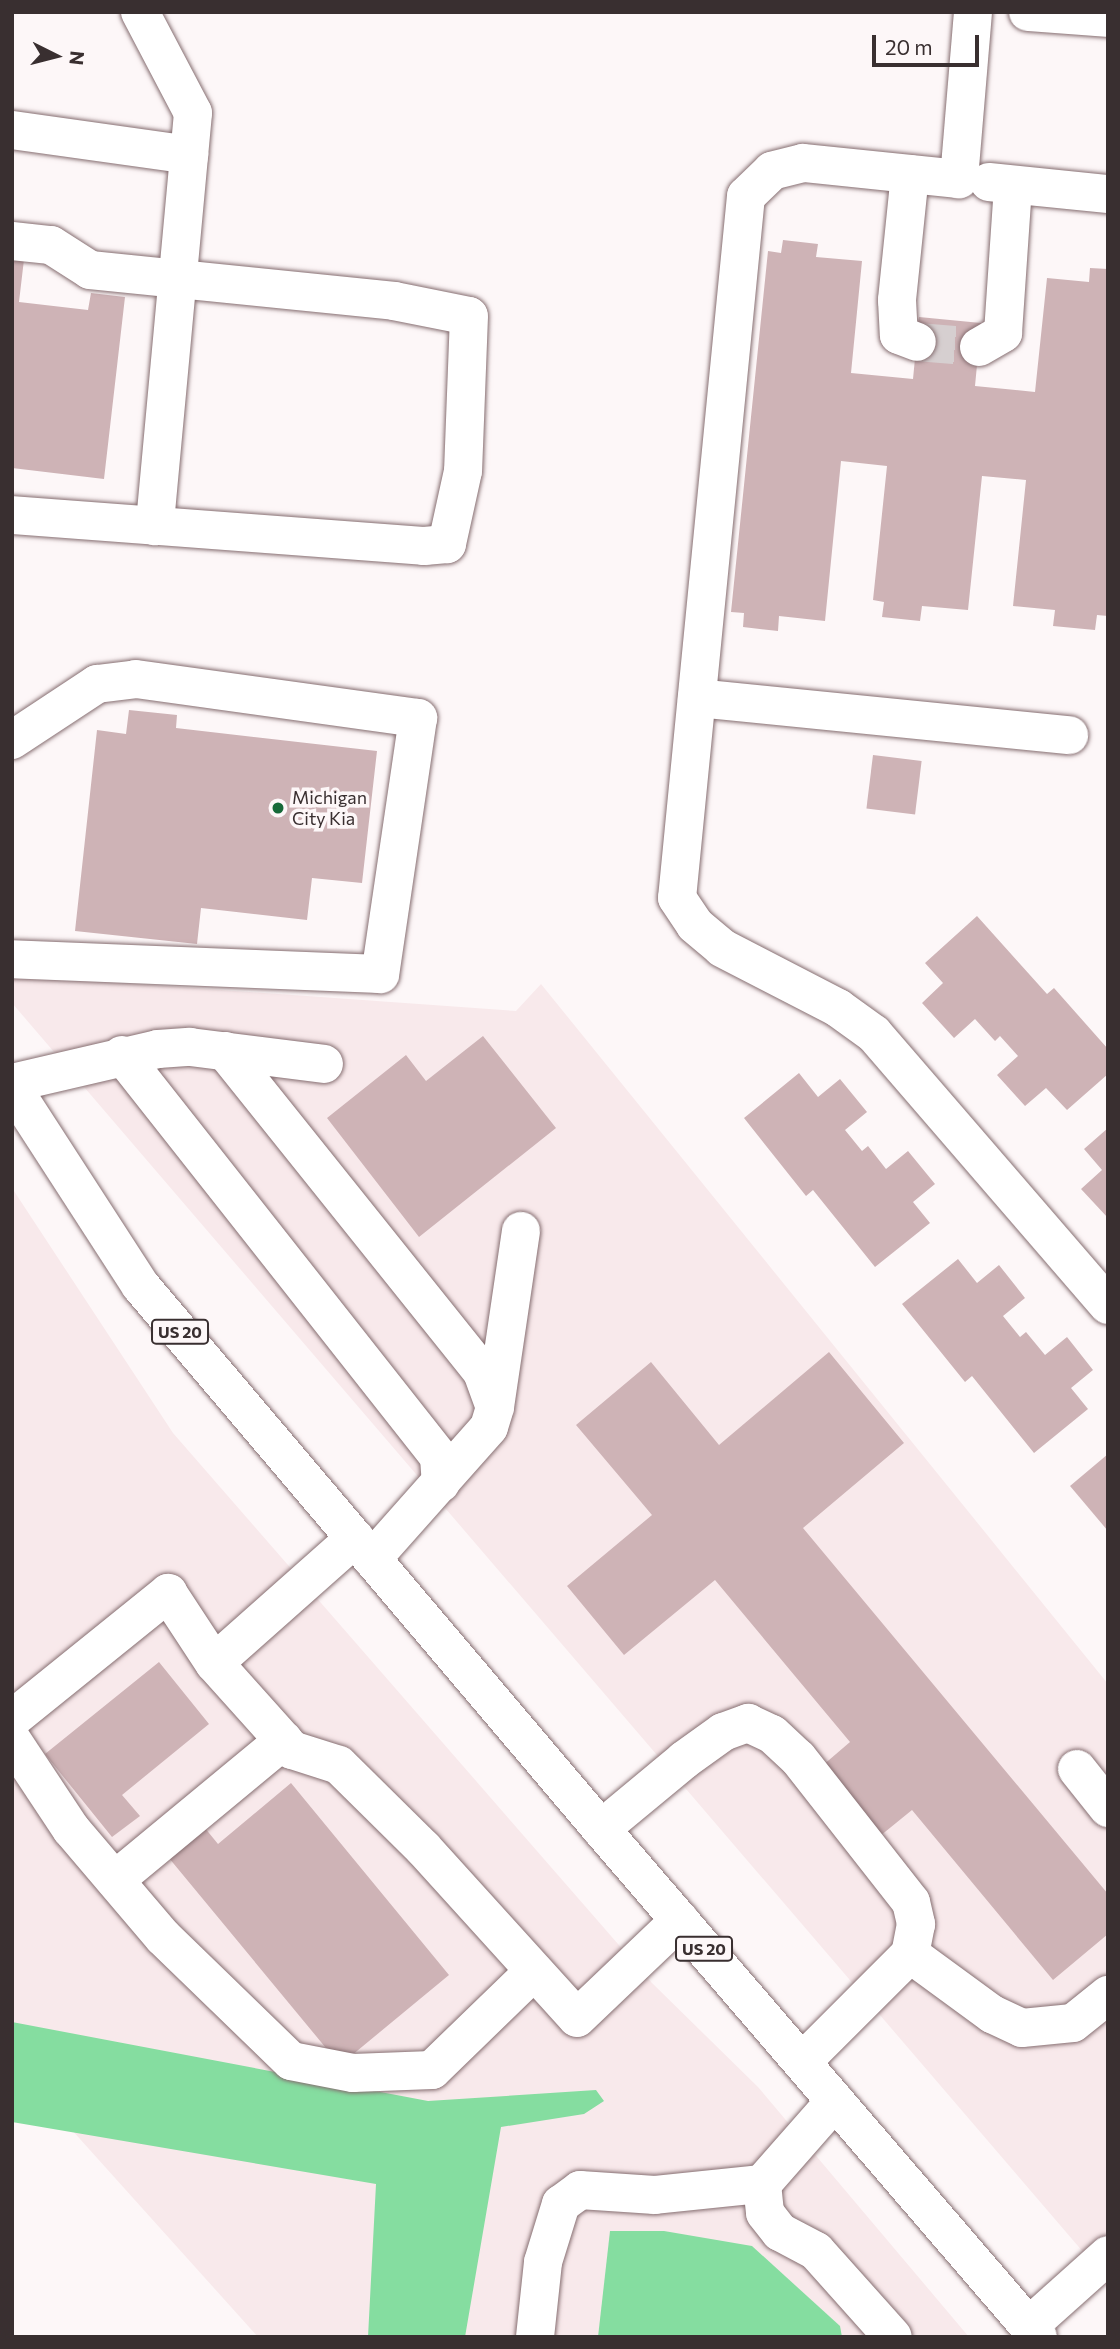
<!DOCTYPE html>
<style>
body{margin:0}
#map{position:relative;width:1120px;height:2349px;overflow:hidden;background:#fdf7f8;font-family:Commissioner,sans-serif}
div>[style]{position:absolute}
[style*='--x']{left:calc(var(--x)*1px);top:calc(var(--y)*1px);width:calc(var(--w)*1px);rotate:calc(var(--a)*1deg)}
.built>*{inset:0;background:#f8e9eb}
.forest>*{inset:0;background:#85dda0}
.building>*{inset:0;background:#ceb3b6;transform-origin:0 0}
.minor-tunnel>*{height:38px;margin-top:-19px;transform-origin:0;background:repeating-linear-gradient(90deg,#d6cfd0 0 38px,transparent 0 57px)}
.roads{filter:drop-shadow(0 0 2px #866e71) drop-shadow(0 0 2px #866e71)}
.minor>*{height:38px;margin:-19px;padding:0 19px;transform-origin:19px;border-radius:19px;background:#fff}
.major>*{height:38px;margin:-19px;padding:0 19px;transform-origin:19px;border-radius:19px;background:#fff}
.dots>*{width:19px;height:19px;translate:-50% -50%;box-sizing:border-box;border:4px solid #fdf7f8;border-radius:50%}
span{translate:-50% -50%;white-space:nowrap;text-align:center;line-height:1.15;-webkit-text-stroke:7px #fdf7f8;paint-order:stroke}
.shield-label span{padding:2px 5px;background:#fdf7f8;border:2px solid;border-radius:5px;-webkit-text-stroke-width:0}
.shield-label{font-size:16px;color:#392f30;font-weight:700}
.poi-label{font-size:18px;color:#392f30}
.left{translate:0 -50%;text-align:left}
.frame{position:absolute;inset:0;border:14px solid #392f30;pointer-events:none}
.north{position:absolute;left:21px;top:21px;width:70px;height:70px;-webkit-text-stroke:5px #fdf7f8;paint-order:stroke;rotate:96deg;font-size:19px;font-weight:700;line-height:28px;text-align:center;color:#392f30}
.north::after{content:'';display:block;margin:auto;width:24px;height:32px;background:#392f30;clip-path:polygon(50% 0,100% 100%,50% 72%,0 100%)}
.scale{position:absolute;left:872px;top:35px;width:107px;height:32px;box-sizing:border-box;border:4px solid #392f30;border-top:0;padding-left:9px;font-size:21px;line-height:24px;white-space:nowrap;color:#392f30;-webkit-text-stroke:5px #fdf7f8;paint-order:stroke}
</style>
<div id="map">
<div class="built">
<div style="clip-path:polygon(12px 975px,516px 1011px,541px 984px,1108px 1684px,1108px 2281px,12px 1003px)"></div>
<div style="clip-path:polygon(12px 1188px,173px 1433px,652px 1983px,758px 2087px,969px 2337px,258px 2337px,53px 2109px,12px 2099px)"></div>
</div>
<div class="forest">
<div style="clip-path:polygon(12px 2022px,428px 2101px,596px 2090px,604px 2101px,584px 2114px,501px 2127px,465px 2337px,368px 2337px,376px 2184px,12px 2122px)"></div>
<div style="clip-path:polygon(610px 2231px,664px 2231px,752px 2246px,840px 2326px,842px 2337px,598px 2337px)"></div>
</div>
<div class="building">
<div style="clip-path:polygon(783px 240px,818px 244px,816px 257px,862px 261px,851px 373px,913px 379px,919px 317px,981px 323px,975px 386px,1035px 392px,1047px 278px,1089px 282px,1090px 268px,1108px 269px,1108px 616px,1097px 615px,1095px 630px,1053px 626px,1055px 610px,1013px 606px,1026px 480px,982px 476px,968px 610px,922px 606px,920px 621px,882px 617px,884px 602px,873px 600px,887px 466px,841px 461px,825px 621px,779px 616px,778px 631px,743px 627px,744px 613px,731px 612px,768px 251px,781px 253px)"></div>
<div style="clip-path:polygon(12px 249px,25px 251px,19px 302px,88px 310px,91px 293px,125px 297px,104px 479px,12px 468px)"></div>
<div style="clip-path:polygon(129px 710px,177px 715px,176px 728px,377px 751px,362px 883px,312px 878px,307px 920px,201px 908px,197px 944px,75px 931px,97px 730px,126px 734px)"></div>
<div style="left:873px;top:755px;width:49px;height:54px;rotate:7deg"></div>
<div style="clip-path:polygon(977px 916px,1047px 994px,1054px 988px,1108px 1049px,1108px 1074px,1067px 1110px,1046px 1088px,1025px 1106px,997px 1075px,1018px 1056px,1000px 1036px,995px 1041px,975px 1019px,954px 1038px,922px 1003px,943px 983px,925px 963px)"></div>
<div style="clip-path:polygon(483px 1036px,556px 1128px,419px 1237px,327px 1118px,406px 1055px,426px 1081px)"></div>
<div style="clip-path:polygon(799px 1073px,818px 1097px,840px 1079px,867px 1112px,845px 1130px,862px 1151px,868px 1146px,886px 1169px,908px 1151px,935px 1184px,913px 1202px,930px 1223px,875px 1267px,813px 1190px,806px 1196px,744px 1118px)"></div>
<div style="clip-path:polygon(1108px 1128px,1108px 1218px,1081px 1189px,1102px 1170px,1084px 1149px)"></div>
<div style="clip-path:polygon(958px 1259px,977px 1283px,999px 1265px,1025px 1298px,1003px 1316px,1020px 1337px,1026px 1332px,1045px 1355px,1067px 1337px,1093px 1370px,1071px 1388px,1088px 1409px,1034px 1453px,972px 1376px,965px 1382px,902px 1304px)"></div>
<div style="clip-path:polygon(829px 1352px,904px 1443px,803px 1528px,1108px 1894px,1108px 1934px,1053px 1980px,912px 1810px,880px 1836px,822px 1766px,850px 1742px,715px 1580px,624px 1655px,567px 1586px,652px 1515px,576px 1425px,651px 1362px,719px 1445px)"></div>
<div style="clip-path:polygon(1108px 1454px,1108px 1531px,1070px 1486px)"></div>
<div style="clip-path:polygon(159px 1662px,209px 1724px,122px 1795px,140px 1816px,112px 1837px,45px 1754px)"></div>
<div style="clip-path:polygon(291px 1783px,449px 1975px,340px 2065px,164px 1852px,200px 1822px,218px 1844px)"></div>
</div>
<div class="minor-tunnel">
<div style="--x:917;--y:342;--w:62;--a:4.6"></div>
</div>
<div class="roads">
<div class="minor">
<div style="--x:140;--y:12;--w:114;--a:62.3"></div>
<div style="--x:193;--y:113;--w:415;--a:95.3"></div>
<div style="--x:973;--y:12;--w:168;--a:94.8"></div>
<div style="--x:959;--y:179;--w:157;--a:-174.1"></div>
<div style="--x:803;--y:163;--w:32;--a:166"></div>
<div style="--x:772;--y:171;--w:36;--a:136"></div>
<div style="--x:746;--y:196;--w:705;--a:95.61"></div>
<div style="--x:677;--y:898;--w:32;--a:56"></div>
<div style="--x:695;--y:925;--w:35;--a:40"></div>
<div style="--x:722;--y:948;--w:131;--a:27.3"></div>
<div style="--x:838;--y:1008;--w:44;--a:35.8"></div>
<div style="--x:874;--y:1034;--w:358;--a:49.2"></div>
<div style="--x:1028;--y:12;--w:80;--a:4.3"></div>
<div style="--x:12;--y:130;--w:179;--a:8"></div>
<div style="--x:910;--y:174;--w:127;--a:95.9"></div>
<div style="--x:897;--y:300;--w:35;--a:87"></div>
<div style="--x:899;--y:335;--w:19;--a:21"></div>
<div style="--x:989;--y:182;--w:120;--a:5.8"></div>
<div style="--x:12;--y:241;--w:39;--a:6"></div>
<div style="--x:51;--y:245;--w:46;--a:32.7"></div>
<div style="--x:90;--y:270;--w:306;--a:5.8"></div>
<div style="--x:394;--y:301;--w:76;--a:11.3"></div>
<div style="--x:469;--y:316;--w:155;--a:92.2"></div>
<div style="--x:463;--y:471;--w:75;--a:102.4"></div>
<div style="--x:447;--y:544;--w:23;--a:175"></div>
<div style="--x:424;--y:546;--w:413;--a:-175.7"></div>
<div style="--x:979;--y:347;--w:28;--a:-30"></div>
<div style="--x:1003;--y:333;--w:148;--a:-86.1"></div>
<div style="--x:697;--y:698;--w:374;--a:5.7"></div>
<div style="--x:12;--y:740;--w:102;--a:-33.4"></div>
<div style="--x:97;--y:684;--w:39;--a:-7"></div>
<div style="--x:136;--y:679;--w:285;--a:7.9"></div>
<div style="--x:418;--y:718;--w:259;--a:98.4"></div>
<div style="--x:380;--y:974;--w:368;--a:-177.7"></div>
<div style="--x:225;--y:1051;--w:411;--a:51.3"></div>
<div style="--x:482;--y:1372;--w:37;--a:70"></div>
<div style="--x:122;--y:1055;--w:512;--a:51.74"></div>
<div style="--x:439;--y:1457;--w:26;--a:86"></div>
<div style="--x:12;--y:1083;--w:150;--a:-13.1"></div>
<div style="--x:158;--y:1049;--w:32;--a:-4"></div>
<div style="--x:190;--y:1047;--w:135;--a:7.2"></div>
<div style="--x:355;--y:1538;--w:188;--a:138.4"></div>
<div style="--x:214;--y:1663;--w:117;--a:48.1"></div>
<div style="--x:292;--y:1750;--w:49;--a:17.7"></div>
<div style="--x:339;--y:1765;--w:118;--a:44.7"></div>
<div style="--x:423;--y:1848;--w:229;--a:47.8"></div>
<div style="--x:577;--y:2018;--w:142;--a:-43.6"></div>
<div style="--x:372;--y:1559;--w:176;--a:-48.4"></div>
<div style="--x:489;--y:1427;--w:21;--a:-73"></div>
<div style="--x:495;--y:1407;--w:178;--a:-81.6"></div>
<div style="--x:12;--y:1719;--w:201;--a:-38.9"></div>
<div style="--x:168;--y:1593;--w:84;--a:56.7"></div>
<div style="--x:12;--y:1740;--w:107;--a:56.5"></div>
<div style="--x:71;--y:1829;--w:142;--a:49.6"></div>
<div style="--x:163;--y:1937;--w:178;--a:44.1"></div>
<div style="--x:291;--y:2061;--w:63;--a:11"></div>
<div style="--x:353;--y:2073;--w:79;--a:-2.2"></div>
<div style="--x:432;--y:2070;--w:142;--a:-44.1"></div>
<div style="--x:1077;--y:1769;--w:50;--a:51.5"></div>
<div style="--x:601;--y:1829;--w:108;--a:-39.7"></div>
<div style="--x:684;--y:1760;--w:48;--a:-35.7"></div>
<div style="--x:723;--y:1732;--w:27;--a:-20"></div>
<div style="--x:748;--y:1723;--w:26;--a:25"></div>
<div style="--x:772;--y:1734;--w:35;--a:43"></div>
<div style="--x:798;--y:1758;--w:183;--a:51.9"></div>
<div style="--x:911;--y:1902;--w:23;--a:77"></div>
<div style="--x:916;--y:1924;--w:31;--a:101"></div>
<div style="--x:910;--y:1954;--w:153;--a:135"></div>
<div style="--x:115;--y:1880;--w:219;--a:-39.6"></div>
<div style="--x:910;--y:1954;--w:102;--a:36.2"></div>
<div style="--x:992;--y:2014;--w:33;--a:25"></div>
<div style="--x:1022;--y:2028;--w:51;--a:-5.6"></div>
<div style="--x:1073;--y:2023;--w:45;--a:-38.7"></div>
<div style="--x:835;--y:2101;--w:111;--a:131.3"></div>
<div style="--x:762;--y:2184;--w:29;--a:84"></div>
<div style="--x:765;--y:2213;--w:24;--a:52"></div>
<div style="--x:780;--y:2232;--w:41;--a:27.8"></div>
<div style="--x:816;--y:2251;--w:115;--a:48.2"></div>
<div style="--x:1029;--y:2326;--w:106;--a:-41.9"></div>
<div style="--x:535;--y:2337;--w:75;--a:-83.9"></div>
<div style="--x:543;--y:2262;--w:61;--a:-72.8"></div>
<div style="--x:561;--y:2204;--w:24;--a:-36"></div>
<div style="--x:580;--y:2190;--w:75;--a:3.8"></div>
<div style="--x:655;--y:2195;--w:108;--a:-5.9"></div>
</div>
<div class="major">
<div style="--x:12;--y:1087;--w:236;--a:57.1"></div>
<div style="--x:140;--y:1285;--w:713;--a:49.72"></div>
<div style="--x:601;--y:1829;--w:670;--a:49.3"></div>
</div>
</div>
<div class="dots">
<div style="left:278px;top:808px;background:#176939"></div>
</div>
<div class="shield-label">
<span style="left:180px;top:1332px">US 20</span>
<span style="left:704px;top:1949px">US 20</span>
</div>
<div class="poi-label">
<span class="left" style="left:292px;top:808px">Michigan<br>City Kia</span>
</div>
<div class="frame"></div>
<div class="north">N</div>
<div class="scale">20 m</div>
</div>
